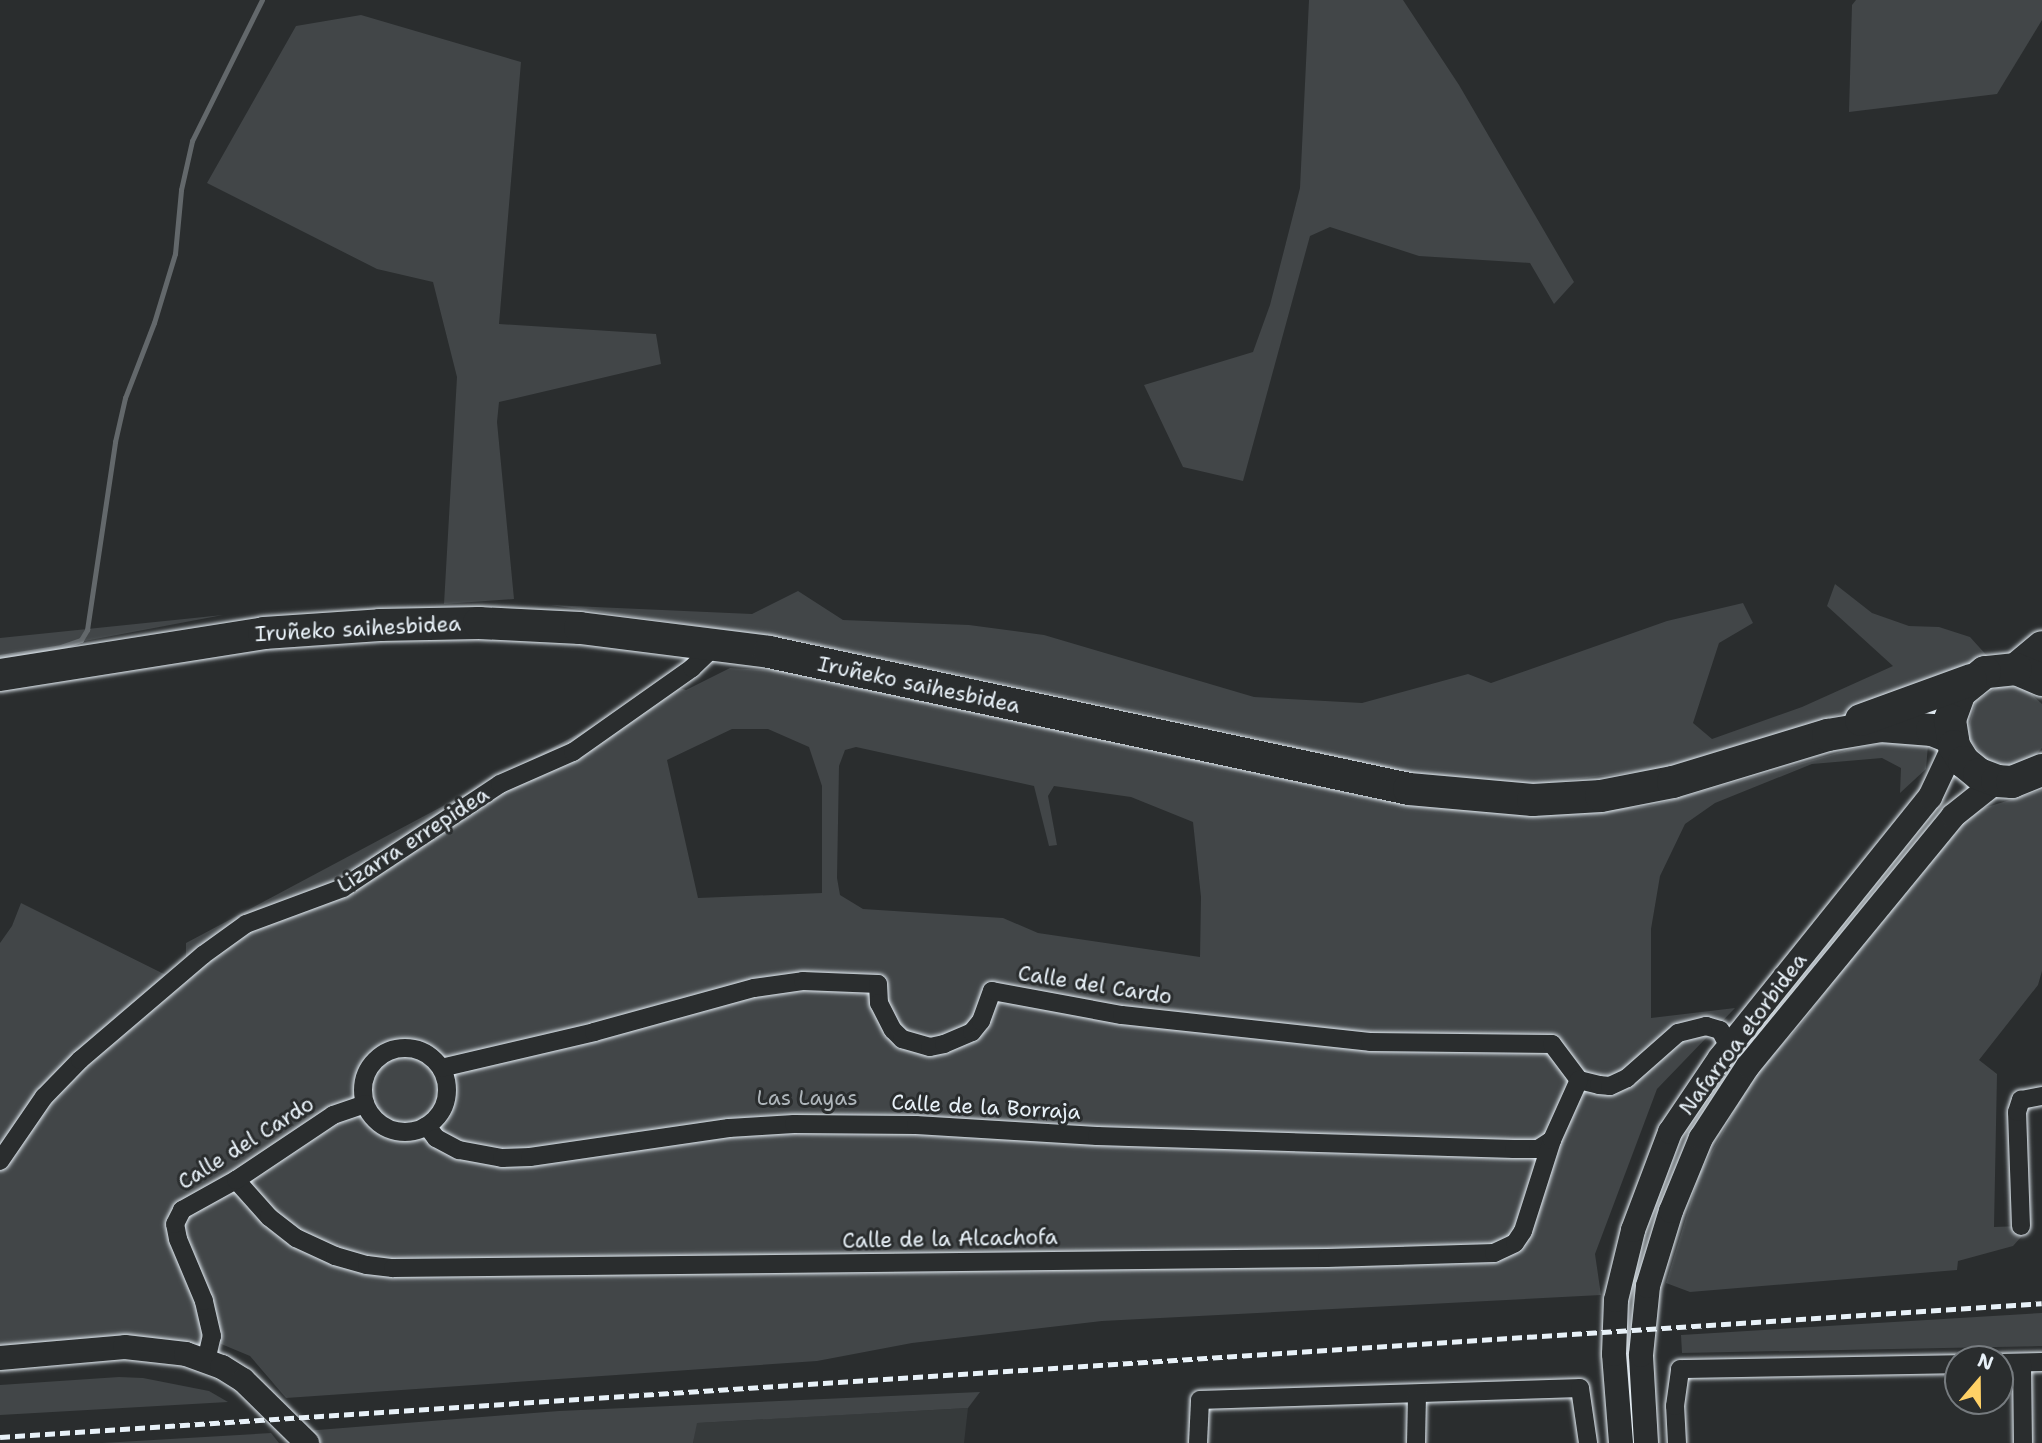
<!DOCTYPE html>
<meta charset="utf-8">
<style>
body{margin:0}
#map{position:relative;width:2042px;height:1443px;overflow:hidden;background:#2a2d2e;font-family:"Shantell Sans",sans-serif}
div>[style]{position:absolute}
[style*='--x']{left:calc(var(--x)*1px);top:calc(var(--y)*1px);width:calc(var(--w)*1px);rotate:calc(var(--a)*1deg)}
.built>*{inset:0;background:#363a3b}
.green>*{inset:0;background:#424648}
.stream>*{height:4.5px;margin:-2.25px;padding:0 2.25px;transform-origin:2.25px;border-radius:2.25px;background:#63686b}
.roads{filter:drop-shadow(0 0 2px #e8f1f8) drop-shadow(0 0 2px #e8f1f8)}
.street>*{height:18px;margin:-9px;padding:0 9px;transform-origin:9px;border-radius:9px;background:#2a2d2e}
.street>.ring{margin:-9px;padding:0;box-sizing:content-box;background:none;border:18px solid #2a2d2e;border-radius:50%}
.secondary>*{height:24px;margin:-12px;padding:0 12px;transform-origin:12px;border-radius:12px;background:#2a2d2e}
.highway>*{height:32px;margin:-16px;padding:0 16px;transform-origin:16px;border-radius:16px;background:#2a2d2e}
.rail>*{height:4.5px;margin-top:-2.25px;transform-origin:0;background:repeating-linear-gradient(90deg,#e8f1f8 0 10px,transparent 0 15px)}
span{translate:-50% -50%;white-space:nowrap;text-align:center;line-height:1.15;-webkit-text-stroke:6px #2a2d2e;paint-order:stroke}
.street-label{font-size:21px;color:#e8f1f8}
.park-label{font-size:21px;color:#aeb5ba}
.north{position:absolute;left:1944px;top:1345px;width:70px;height:70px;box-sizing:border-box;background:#2a2d2e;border:2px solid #767b7f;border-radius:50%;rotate:20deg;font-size:19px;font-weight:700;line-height:28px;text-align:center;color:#e8f1f8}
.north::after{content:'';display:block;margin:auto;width:24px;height:32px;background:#ffd166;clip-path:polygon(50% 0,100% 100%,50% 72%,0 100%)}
</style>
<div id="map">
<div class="built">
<div style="clip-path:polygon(968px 1408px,964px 1443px,693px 1443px,696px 1423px)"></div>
</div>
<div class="green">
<div style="clip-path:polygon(1309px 0,1403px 0,1459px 85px,1574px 282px,1554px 304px,1530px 263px,1419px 256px,1330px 227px,1310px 236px,1243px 481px,1183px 467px,1144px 385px,1253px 352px,1270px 305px,1300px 188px)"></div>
<div style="clip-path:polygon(1856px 0,2042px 0,2042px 20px,1997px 94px,1849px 112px,1852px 5px)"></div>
<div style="clip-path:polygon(361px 15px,521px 62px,499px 324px,656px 334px,661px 364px,499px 402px,497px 422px,514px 599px,444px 604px,457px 377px,433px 282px,377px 269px,207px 183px,296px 26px)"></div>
<div style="clip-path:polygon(1835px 584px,1872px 613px,1909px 626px,1939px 627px,1970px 637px,1989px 658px,1835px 716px,1660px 769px,1521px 786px,1406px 773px,1177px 720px,791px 639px,550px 605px,752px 614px,798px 591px,843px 620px,969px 625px,1044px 635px,1254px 697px,1362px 703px,1468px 674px,1491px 683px,1667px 621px,1743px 603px,1753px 623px,1719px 643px,1693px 723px,1712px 739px,1802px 707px,1893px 666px,1827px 606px)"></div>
<div style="clip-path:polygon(223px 615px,0 657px,0 638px)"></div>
<div style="clip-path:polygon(evenodd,730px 668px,798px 672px,1375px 799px,1554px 814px,1650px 806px,1848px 750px,1903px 739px,1928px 745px,1926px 769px,1900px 793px,1901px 768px,1882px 758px,1812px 764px,1715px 803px,1685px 824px,1660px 876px,1651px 929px,1651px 1018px,1735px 1008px,1657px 1089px,1595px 1254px,1601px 1295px,1102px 1321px,912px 1343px,817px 1361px,286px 1398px,250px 1356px,202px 1336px,206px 1361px,0 1352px,0 943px,12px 926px,21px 903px,174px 979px,186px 969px,186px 943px,670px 685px,686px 690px,730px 668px,732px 729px,768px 729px,809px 747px,822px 786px,822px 893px,698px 898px,667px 760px,732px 729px,730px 668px,856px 747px,1034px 786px,1049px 846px,1057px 845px,1048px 796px,1054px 786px,1131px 797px,1193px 822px,1201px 897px,1200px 957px,1038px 933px,1003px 918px,863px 909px,840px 895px,837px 878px,839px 766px,845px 750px,856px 747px)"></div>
<div style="clip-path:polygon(1999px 686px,2026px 689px,2042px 704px,2042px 748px,2034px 757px,2011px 766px,1986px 760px,1970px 740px,1968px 728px,1976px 701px)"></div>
<div style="clip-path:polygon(2042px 790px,2042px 971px,2038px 985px,1979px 1060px,1997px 1074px,1994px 1227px,2021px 1226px,2022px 1236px,2013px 1246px,1958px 1261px,1957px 1270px,1690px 1292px,1666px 1283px,1699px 1175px,1756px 1071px,1800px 1026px,1865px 937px,1971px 812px)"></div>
<div style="clip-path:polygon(2042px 1313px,2042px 1346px,1682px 1353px,1681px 1335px)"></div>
<div style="clip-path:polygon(119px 1377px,143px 1378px,209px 1391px,228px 1402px,0 1415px,0 1385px)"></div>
<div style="clip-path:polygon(980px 1392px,968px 1408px,697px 1423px,693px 1443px,318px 1443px,305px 1431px,559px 1411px)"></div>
<div style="clip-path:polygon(271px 1433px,279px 1443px,102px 1443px)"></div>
</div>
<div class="stream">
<div style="--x:0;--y:657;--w:62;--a:-9.3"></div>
<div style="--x:61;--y:647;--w:21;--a:-19"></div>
<div style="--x:81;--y:640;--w:12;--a:-59"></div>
<div style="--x:87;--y:630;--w:190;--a:-81.5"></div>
<div style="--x:115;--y:442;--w:45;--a:-77.2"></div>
<div style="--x:125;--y:398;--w:80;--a:-68.9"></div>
<div style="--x:154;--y:323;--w:72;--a:-73.1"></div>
<div style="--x:175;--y:254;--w:64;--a:-84.6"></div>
<div style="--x:181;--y:190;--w:50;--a:-77.3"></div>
<div style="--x:192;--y:141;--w:157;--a:-63.6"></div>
</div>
<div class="roads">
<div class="street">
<div class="ring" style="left:363px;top:1048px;width:66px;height:66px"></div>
<div style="--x:441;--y:1068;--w:157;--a:-13.2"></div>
<div style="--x:594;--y:1032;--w:166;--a:-15.4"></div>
<div style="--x:754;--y:988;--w:49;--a:-8.1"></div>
<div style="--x:803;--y:981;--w:75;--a:2.3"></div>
<div style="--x:878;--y:984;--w:19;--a:87"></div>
<div style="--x:879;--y:1003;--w:30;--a:63"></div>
<div style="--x:893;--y:1030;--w:13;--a:45"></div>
<div style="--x:902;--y:1039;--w:29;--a:16"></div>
<div style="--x:930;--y:1047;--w:14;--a:-12"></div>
<div style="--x:944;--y:1044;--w:30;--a:-23"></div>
<div style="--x:972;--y:1032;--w:14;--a:-51"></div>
<div style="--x:981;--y:1021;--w:32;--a:-70"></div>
<div style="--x:992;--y:991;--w:132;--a:10.5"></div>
<div style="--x:1122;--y:1015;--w:249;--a:6.2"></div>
<div style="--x:1370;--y:1042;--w:182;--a:0.6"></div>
<div style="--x:1552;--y:1044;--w:45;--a:53.1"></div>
<div style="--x:1579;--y:1080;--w:21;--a:14"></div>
<div style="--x:1599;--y:1085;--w:11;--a:5"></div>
<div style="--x:1610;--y:1086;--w:19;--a:-25"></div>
<div style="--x:1627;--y:1078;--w:68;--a:-41.4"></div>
<div style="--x:1678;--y:1033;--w:29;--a:-14"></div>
<div style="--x:1706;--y:1026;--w:15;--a:16"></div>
<div style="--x:1720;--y:1030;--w:19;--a:62"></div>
<div style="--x:427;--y:1126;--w:15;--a:53"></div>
<div style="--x:436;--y:1138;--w:26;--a:28"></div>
<div style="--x:459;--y:1150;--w:44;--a:10.5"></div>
<div style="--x:502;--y:1158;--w:28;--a:-2"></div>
<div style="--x:530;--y:1157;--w:201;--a:-8.3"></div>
<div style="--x:729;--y:1128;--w:65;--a:-3.5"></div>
<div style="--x:794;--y:1124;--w:122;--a:0.5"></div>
<div style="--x:916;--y:1125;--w:181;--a:3.5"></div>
<div style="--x:1097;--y:1136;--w:417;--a:1.8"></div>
<div style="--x:1514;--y:1149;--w:24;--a:0"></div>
<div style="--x:1538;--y:1149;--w:17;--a:-33"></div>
<div style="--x:0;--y:1161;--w:78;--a:-55.5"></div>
<div style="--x:44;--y:1097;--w:52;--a:-45.8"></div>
<div style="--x:80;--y:1060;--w:162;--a:-40.5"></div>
<div style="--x:203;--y:955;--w:53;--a:-35.8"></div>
<div style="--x:246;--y:924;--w:103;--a:-20.4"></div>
<div style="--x:343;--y:888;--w:188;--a:-33.5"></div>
<div style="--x:500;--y:784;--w:80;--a:-23.7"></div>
<div style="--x:573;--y:752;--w:146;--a:-35.2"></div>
<div style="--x:692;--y:668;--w:35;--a:-44"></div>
<div style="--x:236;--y:1180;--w:50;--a:48.3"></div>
<div style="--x:269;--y:1217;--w:34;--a:38"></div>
<div style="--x:296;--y:1238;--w:43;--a:24.8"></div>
<div style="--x:335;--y:1256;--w:33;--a:16"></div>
<div style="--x:367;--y:1265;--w:26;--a:7"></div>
<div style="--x:393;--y:1268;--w:934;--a:-0.61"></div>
<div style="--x:1327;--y:1258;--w:167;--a:-1.7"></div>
<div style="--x:1494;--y:1253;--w:23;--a:-25"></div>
<div style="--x:1515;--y:1243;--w:14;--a:-56"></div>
<div style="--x:1523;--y:1231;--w:96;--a:-72.3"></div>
<div style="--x:1552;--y:1140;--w:66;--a:-65.8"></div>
<div style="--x:2021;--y:1226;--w:114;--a:-92"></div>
<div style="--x:2017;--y:1112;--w:13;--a:-72"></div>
<div style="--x:2021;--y:1100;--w:21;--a:-11"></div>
<div style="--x:206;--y:1361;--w:26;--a:-77"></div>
<div style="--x:212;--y:1336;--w:36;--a:-103"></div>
<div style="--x:204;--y:1301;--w:67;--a:-112.8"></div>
<div style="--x:178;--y:1239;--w:15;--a:-101"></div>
<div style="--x:175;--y:1224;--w:16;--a:-63"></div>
<div style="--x:182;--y:1210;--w:62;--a:-29.1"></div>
<div style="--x:236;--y:1180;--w:117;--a:-33.8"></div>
<div style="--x:333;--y:1115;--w:34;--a:-19"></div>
<div style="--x:2000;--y:1363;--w:42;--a:-1.4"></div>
<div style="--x:2022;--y:1363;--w:80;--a:89.3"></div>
<div style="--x:1198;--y:1443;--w:43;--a:-87.3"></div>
<div style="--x:1200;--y:1400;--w:380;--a:-1.8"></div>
<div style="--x:1580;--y:1388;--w:56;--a:81.7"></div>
<div style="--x:1416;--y:1443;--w:49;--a:-88.8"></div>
<div style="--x:1677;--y:1443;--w:37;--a:-93"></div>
<div style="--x:1675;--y:1406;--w:37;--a:-82"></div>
<div style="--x:1680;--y:1369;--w:278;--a:-1"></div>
</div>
<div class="secondary">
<div style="--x:0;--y:1358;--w:125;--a:-5"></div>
<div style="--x:125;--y:1347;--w:61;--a:6.5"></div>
<div style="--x:186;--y:1354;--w:38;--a:20"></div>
<div style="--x:222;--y:1367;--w:25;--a:32"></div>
<div style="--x:243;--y:1380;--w:90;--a:44.5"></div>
<div style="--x:1621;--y:1443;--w:89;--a:-94.5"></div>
<div style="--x:1614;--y:1354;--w:54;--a:-87.9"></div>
<div style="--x:1616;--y:1300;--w:72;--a:-76.3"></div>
<div style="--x:1633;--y:1230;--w:105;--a:-69.3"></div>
<div style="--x:1670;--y:1132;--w:89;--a:-56"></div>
<div style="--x:1720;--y:1058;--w:335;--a:-51.2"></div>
<div style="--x:1930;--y:797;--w:56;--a:-64.8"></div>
<div style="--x:1646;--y:1443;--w:88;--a:-93.3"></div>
<div style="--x:1641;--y:1355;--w:69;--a:-84.2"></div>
<div style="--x:1648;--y:1286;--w:78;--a:-73"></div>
<div style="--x:1671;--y:1211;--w:79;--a:-67.7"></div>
<div style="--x:1701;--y:1138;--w:86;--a:-56.9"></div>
<div style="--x:1748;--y:1066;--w:323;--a:-50.6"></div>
<div style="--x:1953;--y:816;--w:56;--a:-38.5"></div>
</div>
<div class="highway">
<div style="--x:2016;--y:669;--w:34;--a:-40"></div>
<div style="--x:0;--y:675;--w:267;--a:-9"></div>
<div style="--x:264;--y:633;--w:116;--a:-3.9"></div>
<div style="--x:380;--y:625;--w:99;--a:-1.2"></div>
<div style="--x:479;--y:623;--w:101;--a:2.8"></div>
<div style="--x:580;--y:628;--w:191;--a:7.2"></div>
<div style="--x:769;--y:652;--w:654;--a:12.08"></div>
<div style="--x:1409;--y:789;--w:124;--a:5.1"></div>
<div style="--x:1533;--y:800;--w:68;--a:-3.4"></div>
<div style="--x:1601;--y:796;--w:73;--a:-11"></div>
<div style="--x:1673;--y:782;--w:162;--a:-16.9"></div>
<div style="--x:1828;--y:735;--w:54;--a:-9.6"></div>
<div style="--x:1881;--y:726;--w:51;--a:4.5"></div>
<div style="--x:1932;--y:730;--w:22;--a:22"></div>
<div style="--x:2042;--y:680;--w:28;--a:-157"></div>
<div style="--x:2016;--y:669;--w:31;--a:174"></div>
<div style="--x:1985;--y:672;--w:32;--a:141"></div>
<div style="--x:1960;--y:692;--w:30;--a:110"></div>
<div style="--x:1950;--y:720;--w:26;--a:81"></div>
<div style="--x:1954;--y:746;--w:19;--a:58"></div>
<div style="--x:1964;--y:762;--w:19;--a:39"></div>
<div style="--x:1979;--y:774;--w:19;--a:21"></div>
<div style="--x:1997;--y:781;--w:15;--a:4"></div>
<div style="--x:2012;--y:782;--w:32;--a:-22"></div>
<div style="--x:1861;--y:720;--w:117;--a:-20"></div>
</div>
</div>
<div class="rail">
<div style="--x:0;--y:1437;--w:2046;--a:-3.75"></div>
</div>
<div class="street-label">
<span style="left:358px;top:629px;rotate:-3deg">Iruñeko saihesbidea</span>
<span style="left:919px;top:685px;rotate:12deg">Iruñeko saihesbidea</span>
<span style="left:413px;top:840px;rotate:-33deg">Lizarra errepidea</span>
<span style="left:1095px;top:985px;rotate:9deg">Calle del Cardo</span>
<span style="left:1743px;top:1034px;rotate:-53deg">Nafarroa etorbidea</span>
<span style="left:986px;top:1107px;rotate:3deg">Calle de la Borraja</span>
<span style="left:246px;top:1143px;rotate:-32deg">Calle del Cardo</span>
<span style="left:950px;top:1239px;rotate:-1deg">Calle de la Alcachofa</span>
</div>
<div class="park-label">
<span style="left:807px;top:1098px">Las Layas</span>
</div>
<div class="north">N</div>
</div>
